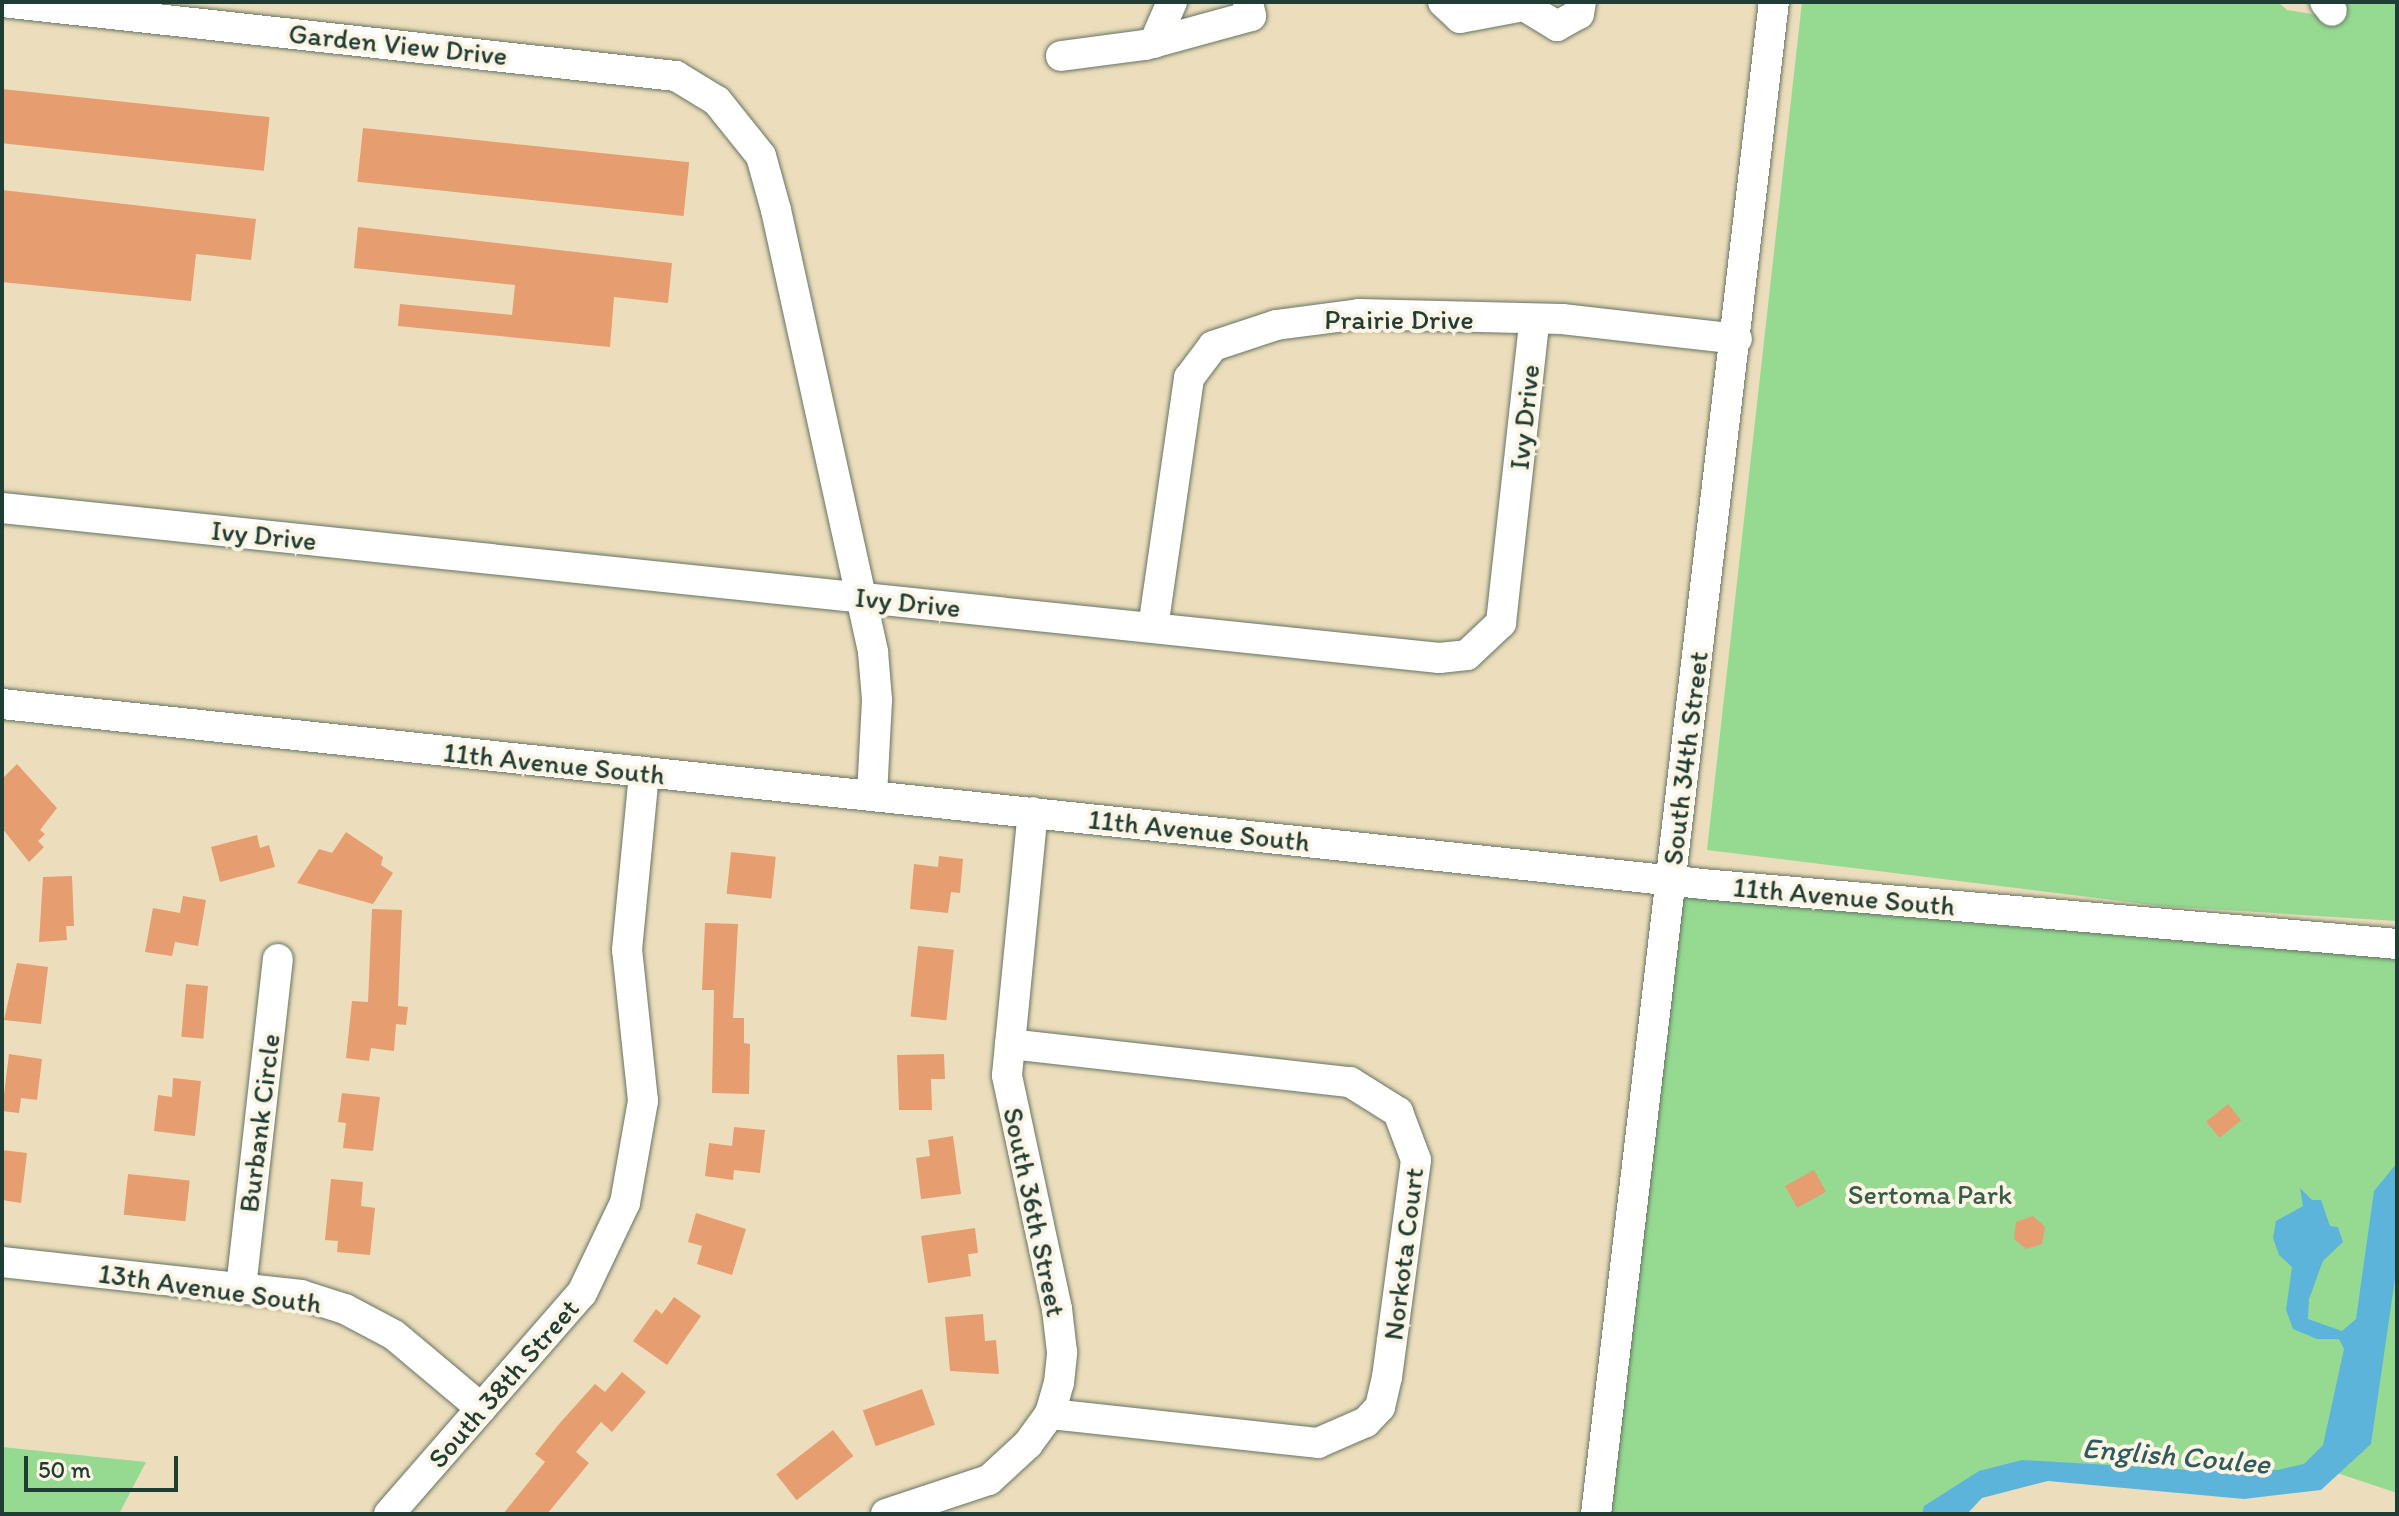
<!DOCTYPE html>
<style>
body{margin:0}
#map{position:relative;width:2399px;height:1516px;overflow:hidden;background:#ecdebc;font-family:Itim,sans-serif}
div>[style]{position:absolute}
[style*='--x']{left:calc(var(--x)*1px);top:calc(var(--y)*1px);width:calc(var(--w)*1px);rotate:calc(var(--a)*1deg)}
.green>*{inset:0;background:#96da92}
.water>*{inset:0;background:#5db4da}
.building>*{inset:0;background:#e69d70;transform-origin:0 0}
.roads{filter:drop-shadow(0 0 2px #677564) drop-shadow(0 0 2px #677564)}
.minor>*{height:30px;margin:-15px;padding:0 15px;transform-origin:15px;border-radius:15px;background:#fff}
span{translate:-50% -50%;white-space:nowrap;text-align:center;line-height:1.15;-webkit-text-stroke:8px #fcf5e5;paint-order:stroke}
.street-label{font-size:28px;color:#1f3d34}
.park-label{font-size:28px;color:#375c47}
.water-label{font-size:30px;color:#2e5b5e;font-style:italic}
.frame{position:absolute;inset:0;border:4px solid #1f3d34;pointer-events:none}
.scale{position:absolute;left:24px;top:1456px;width:154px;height:36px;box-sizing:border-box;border:4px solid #1f3d34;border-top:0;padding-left:10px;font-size:24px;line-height:28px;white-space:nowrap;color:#1f3d34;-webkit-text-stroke:6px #fcf5e5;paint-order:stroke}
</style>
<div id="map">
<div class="green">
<div style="clip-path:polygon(1802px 2px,2278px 2px,2287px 10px,2318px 15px,2328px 2px,2397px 2px,2397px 921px,2161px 906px,1707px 850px)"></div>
<div style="clip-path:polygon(1670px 880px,2397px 944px,2397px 1493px,2334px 1472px,2045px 1466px,1941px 1514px,1605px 1514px)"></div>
<div style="clip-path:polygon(2px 1447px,146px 1462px,119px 1514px,2px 1514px)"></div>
</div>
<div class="water">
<div style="clip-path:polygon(2397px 1163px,2397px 1265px,2371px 1444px,2321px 1490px,2244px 1499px,2048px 1481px,1982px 1498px,1967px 1514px,1922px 1514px,1924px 1506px,1979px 1471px,2022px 1460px,2212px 1471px,2277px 1470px,2304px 1464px,2323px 1445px,2344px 1349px,2339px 1339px,2317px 1339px,2293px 1329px,2286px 1310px,2292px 1267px,2279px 1255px,2273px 1238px,2276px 1221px,2303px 1206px,2300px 1188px,2312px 1200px,2321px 1200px,2330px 1226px,2338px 1227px,2343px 1242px,2323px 1261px,2309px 1299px,2308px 1319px,2342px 1331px,2356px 1319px,2374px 1191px)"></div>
</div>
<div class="building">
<div style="left:2px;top:89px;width:269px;height:54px;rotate:6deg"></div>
<div style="left:363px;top:128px;width:328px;height:54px;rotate:6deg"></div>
<div style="clip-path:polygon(2px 190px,256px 219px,251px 260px,196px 254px,191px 301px,2px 282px)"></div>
<div style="clip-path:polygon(358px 227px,672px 263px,668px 303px,614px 297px,610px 347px,398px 326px,400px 304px,512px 315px,515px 285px,354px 268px)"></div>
<div style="clip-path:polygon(17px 764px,57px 808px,40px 830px,45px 834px,38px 841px,44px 847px,29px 862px,2px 828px,2px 779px)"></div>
<div style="clip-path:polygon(346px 832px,383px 857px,381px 865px,393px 873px,373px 904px,297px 883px,319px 849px,332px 853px)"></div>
<div style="clip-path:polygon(257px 835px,260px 848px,269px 845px,275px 867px,220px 882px,211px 847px)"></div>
<div style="left:731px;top:852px;width:45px;height:42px;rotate:6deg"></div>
<div style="clip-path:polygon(939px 856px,963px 859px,960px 893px,951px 892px,948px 913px,910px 909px,914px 864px,938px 867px)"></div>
<div style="clip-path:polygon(72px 876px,74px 926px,66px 926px,67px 940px,39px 942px,43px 877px)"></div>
<div style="clip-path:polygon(183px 896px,206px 900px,198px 946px,175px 942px,172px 956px,145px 952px,153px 908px,180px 913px)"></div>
<div style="clip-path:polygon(372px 909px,402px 910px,398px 1006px,408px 1007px,406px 1025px,396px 1024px,394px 1051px,371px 1048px,369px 1061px,346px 1058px,352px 1001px,368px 1002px)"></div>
<div style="clip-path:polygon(705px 923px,738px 924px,733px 1018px,744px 1018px,744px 1043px,750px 1044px,749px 1094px,712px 1093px,714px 990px,702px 990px)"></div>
<div style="left:918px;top:946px;width:36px;height:71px;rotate:6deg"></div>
<div style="clip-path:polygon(17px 963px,48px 967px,41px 1024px,4px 1020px)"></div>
<div style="left:186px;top:984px;width:22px;height:53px;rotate:5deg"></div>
<div style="clip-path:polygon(9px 1054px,42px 1059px,37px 1100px,21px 1098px,19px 1113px,2px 1111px)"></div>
<div style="clip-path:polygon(944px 1054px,945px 1079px,931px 1079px,932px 1110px,899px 1110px,897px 1055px)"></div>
<div style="clip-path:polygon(173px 1078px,201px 1081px,195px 1136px,154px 1131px,158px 1095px,172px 1097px)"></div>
<div style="clip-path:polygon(342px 1093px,380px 1097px,373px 1151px,343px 1148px,346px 1123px,338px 1122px)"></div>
<div style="left:2228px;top:1104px;width:21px;height:28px;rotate:51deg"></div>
<div style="clip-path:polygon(734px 1127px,765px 1130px,760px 1173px,734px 1170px,733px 1180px,705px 1176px,709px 1143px,732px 1146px)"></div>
<div style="clip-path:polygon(953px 1136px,961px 1194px,921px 1199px,916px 1158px,930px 1156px,928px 1140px)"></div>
<div style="clip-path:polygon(2px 1150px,27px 1153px,21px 1203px,2px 1200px)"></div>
<div style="left:1814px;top:1170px;width:25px;height:33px;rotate:61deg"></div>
<div style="left:128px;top:1174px;width:62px;height:41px;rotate:6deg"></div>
<div style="clip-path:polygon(331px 1179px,363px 1182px,361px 1206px,375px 1208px,370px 1255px,337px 1252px,338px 1241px,325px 1240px)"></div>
<div style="clip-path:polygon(696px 1213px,746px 1229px,732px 1275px,697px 1264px,702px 1246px,688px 1242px)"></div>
<div style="clip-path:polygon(2033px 1216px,2045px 1227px,2042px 1244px,2026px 1249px,2014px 1239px,2016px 1222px)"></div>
<div style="clip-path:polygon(975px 1228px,978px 1253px,968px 1254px,971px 1276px,928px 1283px,921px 1236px)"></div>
<div style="clip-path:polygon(674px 1297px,701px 1316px,667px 1365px,633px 1341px,656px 1309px,662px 1314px)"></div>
<div style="clip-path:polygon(983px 1314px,985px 1341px,996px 1340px,999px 1374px,950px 1371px,945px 1317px)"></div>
<div style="clip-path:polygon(622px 1372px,646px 1392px,612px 1432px,601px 1422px,576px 1452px,589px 1463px,547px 1514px,503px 1514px,545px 1462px,535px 1454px,559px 1424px,595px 1384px,605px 1392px)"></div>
<div style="left:922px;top:1389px;width:38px;height:63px;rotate:70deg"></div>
<div style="left:833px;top:1430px;width:33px;height:72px;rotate:52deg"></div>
</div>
<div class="roads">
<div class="minor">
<div style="--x:2;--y:2;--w:678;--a:6.27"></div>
<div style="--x:676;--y:76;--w:48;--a:31.4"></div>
<div style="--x:717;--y:101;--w:70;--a:51.3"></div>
<div style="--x:761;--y:156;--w:56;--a:74.5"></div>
<div style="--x:776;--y:210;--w:453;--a:77.6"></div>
<div style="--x:873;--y:652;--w:48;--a:85.2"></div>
<div style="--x:877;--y:700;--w:96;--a:93"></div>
<div style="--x:1443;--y:2;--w:23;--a:43"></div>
<div style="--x:1460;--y:18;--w:65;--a:-10.6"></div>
<div style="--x:1524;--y:6;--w:39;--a:31"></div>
<div style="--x:1557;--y:26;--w:25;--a:-29"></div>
<div style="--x:1579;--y:14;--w:12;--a:-81"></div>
<div style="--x:2325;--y:2;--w:11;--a:52"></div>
<div style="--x:1154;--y:43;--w:45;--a:-66.3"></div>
<div style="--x:1061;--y:56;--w:85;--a:-7.5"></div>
<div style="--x:1145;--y:45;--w:110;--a:-15.3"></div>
<div style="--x:1251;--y:16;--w:14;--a:-102"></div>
<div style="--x:2;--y:508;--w:1445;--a:5.96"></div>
<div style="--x:1439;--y:658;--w:28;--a:-6"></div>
<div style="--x:1467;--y:655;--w:47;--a:-43.3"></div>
<div style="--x:1501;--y:623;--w:303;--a:-83.7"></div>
<div style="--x:1153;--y:628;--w:253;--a:-81.8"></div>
<div style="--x:1189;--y:378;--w:40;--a:-53"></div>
<div style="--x:1213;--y:346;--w:66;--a:-18.4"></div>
<div style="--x:1276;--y:325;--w:84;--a:-7.5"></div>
<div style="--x:1359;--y:314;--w:203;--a:1.4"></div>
<div style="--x:1562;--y:319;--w:176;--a:6.5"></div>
<div style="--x:2;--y:704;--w:1710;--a:6.04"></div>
<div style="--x:1702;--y:884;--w:698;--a:4.93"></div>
<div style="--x:1010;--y:1044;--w:342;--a:6.4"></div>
<div style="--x:1350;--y:1082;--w:57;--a:32"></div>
<div style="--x:1398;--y:1112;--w:51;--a:69.4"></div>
<div style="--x:1416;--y:1160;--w:219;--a:97.6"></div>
<div style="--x:1387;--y:1377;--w:31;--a:103"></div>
<div style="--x:1380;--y:1407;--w:21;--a:133"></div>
<div style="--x:1366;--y:1422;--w:52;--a:156.4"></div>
<div style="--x:1318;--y:1443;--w:270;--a:-173.8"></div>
<div style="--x:2;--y:1262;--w:301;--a:6.3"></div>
<div style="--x:301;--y:1295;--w:46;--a:17.7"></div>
<div style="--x:345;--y:1309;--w:55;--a:28"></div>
<div style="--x:394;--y:1335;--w:114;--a:40"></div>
<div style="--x:241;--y:1288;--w:331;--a:-83.6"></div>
<div style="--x:389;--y:1514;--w:293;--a:-48.9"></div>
<div style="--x:582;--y:1293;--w:100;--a:-64.5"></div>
<div style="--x:625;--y:1203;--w:104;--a:-80"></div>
<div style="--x:643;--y:1101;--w:152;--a:-96"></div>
<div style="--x:627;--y:950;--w:179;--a:-84.5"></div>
<div style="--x:886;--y:1514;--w:108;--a:-18.3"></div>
<div style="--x:989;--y:1480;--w:53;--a:-42.7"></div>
<div style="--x:1028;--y:1444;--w:37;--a:-54"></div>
<div style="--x:1050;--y:1414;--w:32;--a:-74"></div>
<div style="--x:1059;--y:1383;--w:31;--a:-84"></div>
<div style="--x:1062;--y:1352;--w:43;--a:-96.6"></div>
<div style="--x:1057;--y:1309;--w:239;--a:-102.1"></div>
<div style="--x:1007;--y:1075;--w:264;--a:-84.4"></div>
<div style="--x:1596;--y:1514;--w:1522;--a:-83.29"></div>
</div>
</div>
<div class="street-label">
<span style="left:398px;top:44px;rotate:6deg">Garden View Drive</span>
<span style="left:1399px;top:319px">Prairie Drive</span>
<span style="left:1524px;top:417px;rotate:-84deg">Ivy Drive</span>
<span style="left:264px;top:535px;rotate:6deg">Ivy Drive</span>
<span style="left:908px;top:602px;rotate:6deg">Ivy Drive</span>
<span style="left:1685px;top:758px;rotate:-83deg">South 34th Street</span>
<span style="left:554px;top:763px;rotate:6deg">11th Avenue South</span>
<span style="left:1199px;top:830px;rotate:6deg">11th Avenue South</span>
<span style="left:1844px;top:896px;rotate:5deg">11th Avenue South</span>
<span style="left:259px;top:1123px;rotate:-83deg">Burbank Circle</span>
<span style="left:1035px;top:1212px;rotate:78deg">South 36th Street</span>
<span style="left:1403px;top:1254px;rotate:-83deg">Norkota Court</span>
<span style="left:210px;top:1288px;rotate:8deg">13th Avenue South</span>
<span style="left:503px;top:1383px;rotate:-49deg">South 38th Street</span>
</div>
<div class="park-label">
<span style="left:1930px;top:1194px">Sertoma Park</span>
</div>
<div class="water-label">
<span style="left:2176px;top:1456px;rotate:5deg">English Coulee</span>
</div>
<div class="frame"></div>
<div class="scale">50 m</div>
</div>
